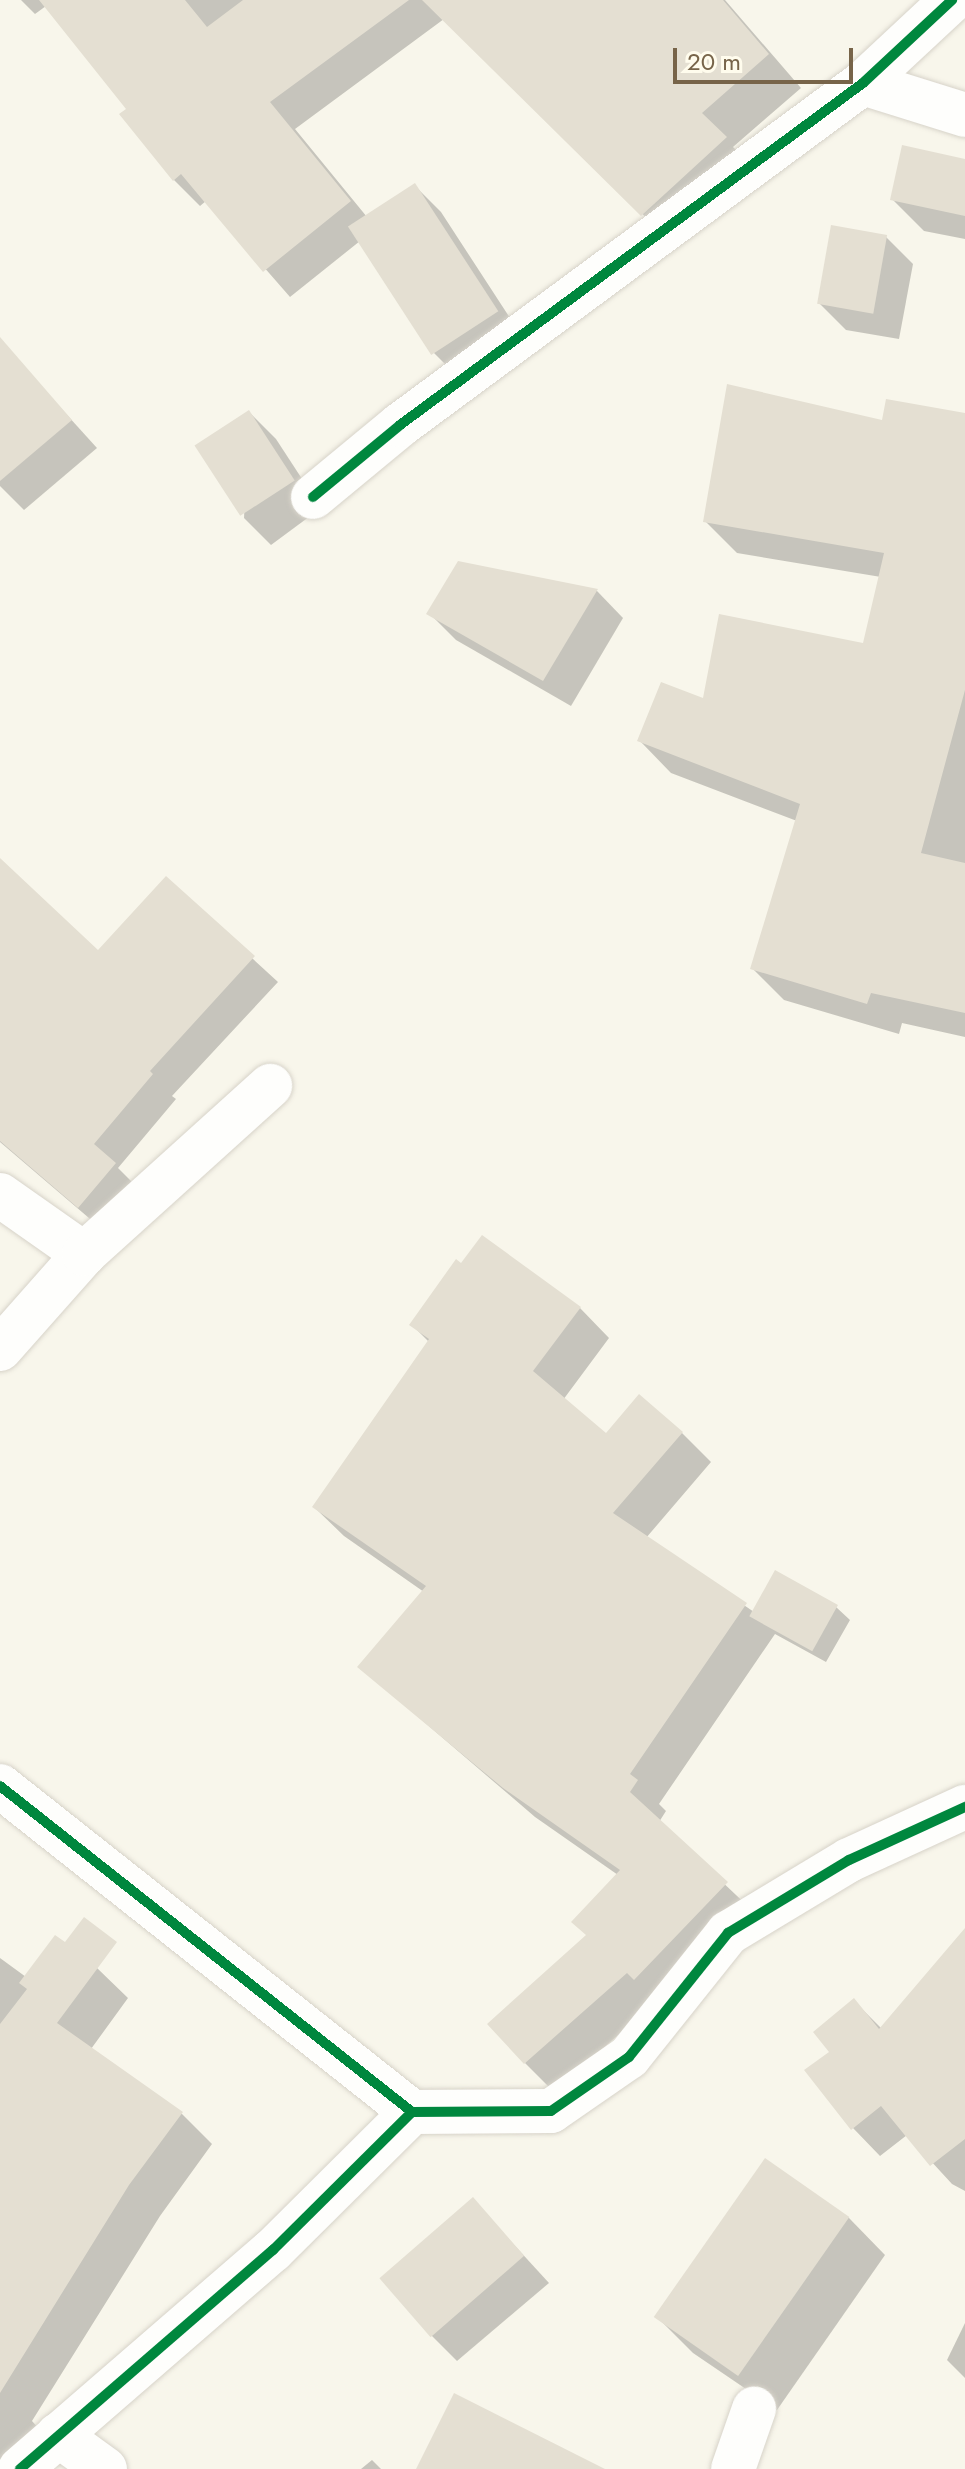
<!DOCTYPE html>
<style>
body{margin:0}
#map{position:relative;width:965px;height:2469px;overflow:hidden;background:#f8f6eb;font-family:Jost,sans-serif}
div>[style]{position:absolute}
[style*='--x']{left:calc(var(--x)*1px);top:calc(var(--y)*1px);width:calc(var(--w)*1px);rotate:calc(var(--a)*1deg)}
.shadow>*{inset:0;background:#0003}
.building>*{inset:0;background:#e4dfd2;transform-origin:0 0}
.roads{filter:drop-shadow(0 0 2px #d7d3c9) drop-shadow(0 0 2px #d7d3c9)}
.minor>*{height:44px;margin:-22px;padding:0 22px;transform-origin:22px;border-radius:22px;background:#fefefc}
.cycleway>*{height:10px;margin:-5px;padding:0 5px;transform-origin:5px;border-radius:5px;background:#00873e}
span{translate:-50% -50%;white-space:nowrap;text-align:center;line-height:1.15;-webkit-text-stroke:7px #fffced;paint-order:stroke}
.scale{position:absolute;left:673px;top:48px;width:180px;height:36px;box-sizing:border-box;border:4px solid #776449;border-top:0;padding-left:10px;font-size:24px;line-height:28px;white-space:nowrap;color:#776449;-webkit-text-stroke:6px #fffced;paint-order:stroke}
</style>
<div id="map">
<div class="shadow">
<div style="clip-path:polygon(21px 0,436px 0,448px 16px,295px 129px,367px 217px,414px 185px,441px 212px,523px 338px,460px 379px,433px 352px,360px 241px,290px 297px,206px 201px,200px 206px,174px 180px,129px 109px,46px 6px,35px 14px)"></div>
<div style="clip-path:polygon(508px 0,725px 0,801px 88px,733px 147px,758px 172px,676px 247px,467px 41px)"></div>
<div style="clip-path:polygon(965px 160px,965px 239px,924px 231px,892px 199px)"></div>
<div style="clip-path:polygon(886px 237px,913px 264px,899px 339px,846px 330px,819px 303px)"></div>
<div style="clip-path:polygon(19px 362px,97px 448px,24px 510px,0 486px,0 378px)"></div>
<div style="clip-path:polygon(249px 412px,276px 439px,321px 508px,271px 545px,244px 518px)"></div>
<div style="clip-path:polygon(965px 415px,965px 1037px,902px 1023px,899px 1034px,784px 1000px,753px 969px,797px 821px,671px 773px,640px 741px,704px 701px,864px 645px,881px 577px,737px 553px,705px 521px,884px 422px)"></div>
<div style="clip-path:polygon(459px 563px,597px 591px,623px 618px,571px 706px,456px 640px,429px 613px)"></div>
<div style="clip-path:polygon(166px 879px,278px 982px,172px 1096px,176px 1099px,118px 1168px,139px 1189px,103px 1230px,0 1142px,0 888px,98px 953px)"></div>
<div style="clip-path:polygon(580px 1308px,609px 1338px,563px 1400px,606px 1436px,682px 1433px,711px 1462px,646px 1538px,754px 1612px,836px 1607px,850px 1620px,826px 1662px,775px 1634px,659px 1804px,666px 1811px,659px 1822px,755px 1913px,554px 2092px,525px 2063px,618px 1875px,535px 1817px,360px 1667px,424px 1592px,344px 1536px,314px 1507px,429px 1342px,411px 1324px)"></div>
<div style="clip-path:polygon(965px 1931px,965px 2191px,952px 2184px,907px 2135px,880px 2156px,853px 2128px,831px 2052px,854px 2001px,882px 2029px)"></div>
<div style="clip-path:polygon(0 1958px,26px 1977px,97px 1968px,128px 1998px,91px 2049px,182px 2114px,212px 2144px,160px 2216px,32px 2421px,40px 2430px,0 2467px)"></div>
<div style="clip-path:polygon(766px 2161px,849px 2218px,885px 2255px,777px 2410px,693px 2353px,657px 2317px)"></div>
<div style="clip-path:polygon(473px 2200px,549px 2283px,457px 2361px,430px 2334px)"></div>
<div style="clip-path:polygon(965px 2323px,965px 2378px,947px 2360px)"></div>
<div style="clip-path:polygon(372px 2460px,381px 2469px,361px 2469px)"></div>
</div>
<div class="building">
<div style="clip-path:polygon(39px 0,185px 0,207px 27px,243px 0,409px 0,270px 102px,351px 201px,263px 272px,181px 174px,173px 181px,119px 114px,126px 109px)"></div>
<div style="clip-path:polygon(422px 0,723px 0,769px 54px,702px 113px,727px 137px,641px 216px)"></div>
<div style="clip-path:polygon(902px 145px,965px 159px,965px 216px,890px 200px)"></div>
<div style="left:415px;top:183px;width:153px;height:80px;rotate:57deg"></div>
<div style="left:831px;top:225px;width:57px;height:80px;rotate:10deg"></div>
<div style="clip-path:polygon(0 337px,72px 420px,0 481px)"></div>
<div style="clip-path:polygon(727px 384px,882px 420px,886px 399px,965px 413px,965px 690px,921px 853px,965px 863px,965px 1013px,871px 993px,867px 1004px,750px 969px,800px 804px,637px 741px,661px 682px,703px 698px,719px 614px,863px 643px,884px 553px,703px 522px)"></div>
<div style="left:249px;top:410px;width:84px;height:65px;rotate:57deg"></div>
<div style="clip-path:polygon(458px 561px,598px 589px,543px 681px,426px 614px)"></div>
<div style="clip-path:polygon(0 858px,98px 950px,166px 876px,255px 956px,150px 1071px,153px 1074px,94px 1144px,116px 1163px,78px 1208px,0 1141px)"></div>
<div style="clip-path:polygon(482px 1235px,581px 1307px,533px 1371px,606px 1433px,639px 1394px,683px 1432px,613px 1513px,747px 1603px,630px 1774px,638px 1780px,630px 1792px,728px 1882px,634px 1980px,627px 1973px,524px 2064px,487px 2024px,586px 1935px,571px 1922px,620px 1870px,503px 1788px,357px 1667px,426px 1586px,312px 1507px,429px 1339px,409px 1325px,456px 1259px,461px 1263px)"></div>
<div style="left:775px;top:1570px;width:72px;height:53px;rotate:29deg"></div>
<div style="clip-path:polygon(84px 1917px,117px 1942px,57px 2023px,183px 2112px,129px 2185px,0 2393px,0 2024px,27px 1989px,19px 1983px,55px 1935px,65px 1942px)"></div>
<div style="clip-path:polygon(965px 1928px,965px 2139px,930px 2166px,881px 2106px,851px 2130px,804px 2070px,829px 2052px,813px 2032px,854px 1998px,879px 2029px)"></div>
<div style="left:765px;top:2158px;width:103px;height:194px;rotate:35deg"></div>
<div style="left:473px;top:2197px;width:78px;height:124px;rotate:49deg"></div>
<div style="clip-path:polygon(454px 2393px,605px 2469px,416px 2469px)"></div>
</div>
<div class="roads">
<div class="minor">
<div style="--x:863;--y:83;--w:107;--a:17.4"></div>
<div style="--x:313;--y:497;--w:113;--a:-39.6"></div>
<div style="--x:400;--y:425;--w:576;--a:-36.45"></div>
<div style="--x:863;--y:83;--w:122;--a:-43"></div>
<div style="--x:0;--y:1195;--w:103;--a:35.1"></div>
<div style="--x:0;--y:1349;--w:127;--a:-48.5"></div>
<div style="--x:84;--y:1254;--w:251;--a:-42.1"></div>
<div style="--x:0;--y:1786;--w:525;--a:38.35"></div>
<div style="--x:58;--y:2435;--w:58;--a:35.9"></div>
<div style="--x:20;--y:2469;--w:335;--a:-40.9"></div>
<div style="--x:273;--y:2250;--w:196;--a:-44.8"></div>
<div style="--x:412;--y:2112;--w:139;--a:-0.4"></div>
<div style="--x:551;--y:2111;--w:95;--a:-34.7"></div>
<div style="--x:629;--y:2057;--w:159;--a:-51.4"></div>
<div style="--x:728;--y:1933;--w:141;--a:-31.1"></div>
<div style="--x:849;--y:1860;--w:128;--a:-24.6"></div>
<div style="--x:733;--y:2469;--w:64;--a:-70.7"></div>
</div>
</div>
<div class="cycleway">
<div style="--x:313;--y:497;--w:113;--a:-39.6"></div>
<div style="--x:400;--y:425;--w:576;--a:-36.45"></div>
<div style="--x:863;--y:83;--w:122;--a:-43"></div>
<div style="--x:0;--y:1786;--w:525;--a:38.35"></div>
<div style="--x:20;--y:2469;--w:335;--a:-40.9"></div>
<div style="--x:273;--y:2250;--w:196;--a:-44.8"></div>
<div style="--x:412;--y:2112;--w:139;--a:-0.4"></div>
<div style="--x:551;--y:2111;--w:95;--a:-34.7"></div>
<div style="--x:629;--y:2057;--w:159;--a:-51.4"></div>
<div style="--x:728;--y:1933;--w:141;--a:-31.1"></div>
<div style="--x:849;--y:1860;--w:128;--a:-24.6"></div>
</div>
<div class="scale">20 m</div>
</div>
